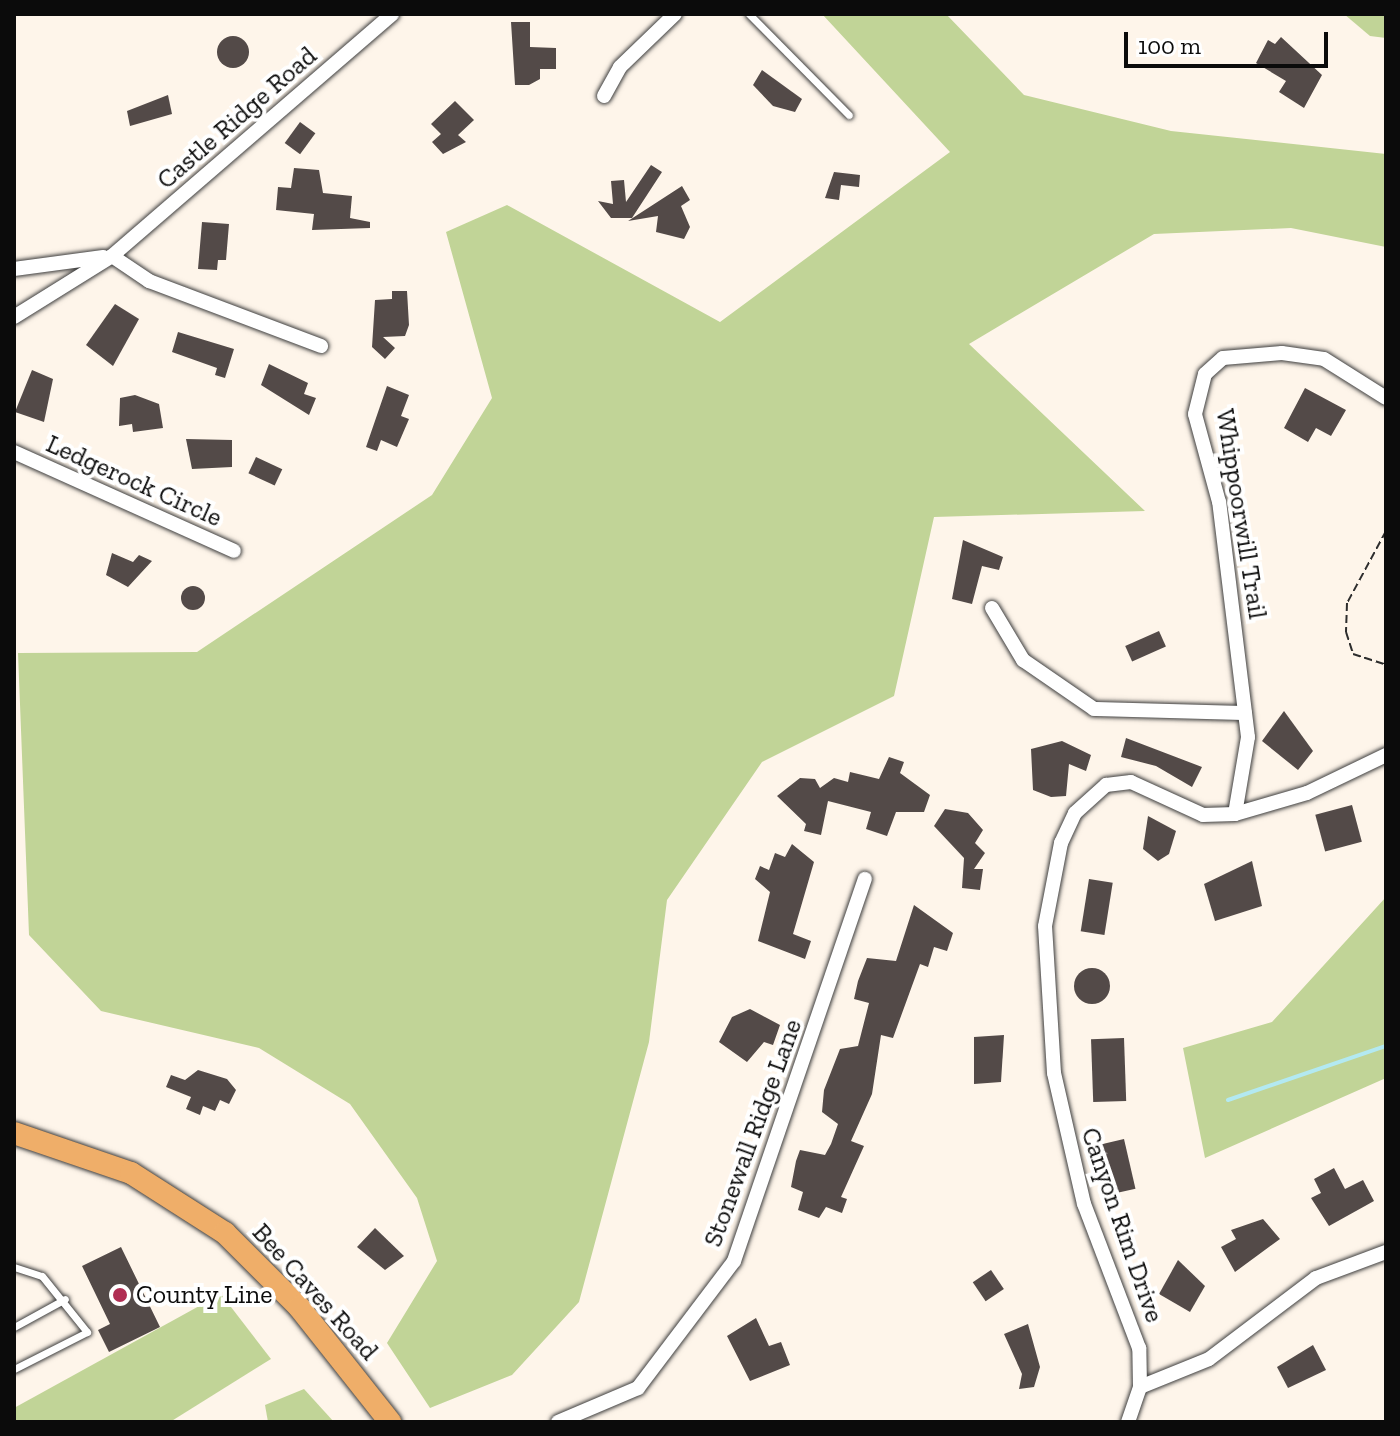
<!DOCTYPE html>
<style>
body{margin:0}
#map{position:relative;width:1400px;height:1436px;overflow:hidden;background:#fef5ea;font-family:"Zilla Slab",serif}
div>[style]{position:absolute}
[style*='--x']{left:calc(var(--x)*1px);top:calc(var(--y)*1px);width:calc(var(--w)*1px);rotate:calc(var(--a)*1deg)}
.forest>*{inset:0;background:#c1d497}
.stream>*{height:4px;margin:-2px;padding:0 2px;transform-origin:2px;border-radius:2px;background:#b3e9f1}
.building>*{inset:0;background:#534a48;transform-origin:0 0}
.round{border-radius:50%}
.path>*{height:2px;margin-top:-1px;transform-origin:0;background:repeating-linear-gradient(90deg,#2d2d2d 0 8px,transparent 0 12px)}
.roads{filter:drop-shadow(0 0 2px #3e3e3e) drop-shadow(0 0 2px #3e3e3e)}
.service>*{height:7px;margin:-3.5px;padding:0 3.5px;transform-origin:3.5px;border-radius:3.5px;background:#fff}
.minor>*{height:14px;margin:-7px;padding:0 7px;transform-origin:7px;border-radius:7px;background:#fff}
.primary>*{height:22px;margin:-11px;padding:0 11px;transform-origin:11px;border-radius:11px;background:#efae69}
.dots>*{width:22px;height:22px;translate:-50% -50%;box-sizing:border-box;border:4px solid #fff;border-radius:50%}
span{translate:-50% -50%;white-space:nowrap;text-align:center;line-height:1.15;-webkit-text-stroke:8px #fff;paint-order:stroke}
.street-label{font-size:26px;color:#0b0b0b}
.poi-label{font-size:26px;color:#0b0b0b}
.left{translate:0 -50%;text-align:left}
.frame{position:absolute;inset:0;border:16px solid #0b0b0b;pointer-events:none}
.scale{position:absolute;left:1124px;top:32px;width:204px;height:36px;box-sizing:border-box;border:4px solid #0b0b0b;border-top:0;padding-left:10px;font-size:24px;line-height:28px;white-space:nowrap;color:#0b0b0b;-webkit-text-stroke:6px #fff;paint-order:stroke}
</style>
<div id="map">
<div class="forest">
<div style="clip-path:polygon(822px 14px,946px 14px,1024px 95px,1171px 131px,1386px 154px,1386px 247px,1291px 228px,1154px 234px,969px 344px,1145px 511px,934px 517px,894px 696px,762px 762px,667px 900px,649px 1042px,579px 1302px,512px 1375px,430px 1408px,387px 1343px,437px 1261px,417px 1198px,350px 1104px,259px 1048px,101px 1011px,29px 935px,18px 653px,197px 652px,432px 495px,492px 398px,446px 232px,507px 205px,720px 322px,950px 152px)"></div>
<div style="clip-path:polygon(1344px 14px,1386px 14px,1386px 38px,1370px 36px)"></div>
<div style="clip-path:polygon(1386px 897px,1386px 1078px,1205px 1158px,1183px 1048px,1272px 1022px)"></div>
<div style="clip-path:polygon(221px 1294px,271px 1359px,170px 1422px,14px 1422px,14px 1408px)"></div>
<div style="clip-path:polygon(304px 1389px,334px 1422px,268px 1422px,265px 1405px)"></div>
</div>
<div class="stream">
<div style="--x:1228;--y:1100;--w:167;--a:-18.9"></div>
</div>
<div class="building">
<div style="clip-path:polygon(511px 22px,530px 22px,530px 47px,556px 48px,556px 69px,540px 69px,540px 79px,529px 85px,515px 85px)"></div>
<div class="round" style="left:217px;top:36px;width:32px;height:32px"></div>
<div style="clip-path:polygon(1281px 37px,1322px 75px,1304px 108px,1279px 92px,1286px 81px,1256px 63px,1268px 40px,1275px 44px)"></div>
<div style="clip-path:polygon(762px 70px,802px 99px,795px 112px,773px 106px,753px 85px)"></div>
<div style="clip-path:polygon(168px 95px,172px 114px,130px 126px,127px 111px)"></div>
<div style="clip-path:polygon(455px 101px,474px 120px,458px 135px,466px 142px,443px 154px,432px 142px,441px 134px,431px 124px)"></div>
<div style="left:300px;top:122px;width:19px;height:26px;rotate:36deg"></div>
<div style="clip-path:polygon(651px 165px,662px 172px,632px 218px,611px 218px,598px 201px,613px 204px,611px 181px,624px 180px,626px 202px)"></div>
<div style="clip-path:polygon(294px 168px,319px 170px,323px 193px,352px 196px,350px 218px,370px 222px,370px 228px,312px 230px,314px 214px,276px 210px,278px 187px,291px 188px)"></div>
<div style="clip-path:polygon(834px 172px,860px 175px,859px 187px,841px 185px,839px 200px,825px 198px)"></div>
<div style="clip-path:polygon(682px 186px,690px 200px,681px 206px,690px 227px,684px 239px,656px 232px,658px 216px,628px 221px)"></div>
<div style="clip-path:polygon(202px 222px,229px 224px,226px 260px,218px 260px,217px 270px,198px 269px)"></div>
<div style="clip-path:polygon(392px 291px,407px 291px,409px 325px,405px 336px,383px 337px,395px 348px,385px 359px,372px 347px,375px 300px,392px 299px)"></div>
<div style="clip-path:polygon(115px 304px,139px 319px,113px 366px,86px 345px)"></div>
<div style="clip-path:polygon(178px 332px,234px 349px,225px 378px,215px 375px,217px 368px,172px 352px)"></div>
<div style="clip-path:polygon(269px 364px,308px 383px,304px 394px,316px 398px,309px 415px,261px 385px)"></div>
<div style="clip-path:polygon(32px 370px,53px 379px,44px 422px,15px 412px)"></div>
<div style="clip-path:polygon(387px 386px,409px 395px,401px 416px,409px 419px,397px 447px,381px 440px,377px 451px,366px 447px)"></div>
<div style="clip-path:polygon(1305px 388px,1346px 410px,1331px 436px,1316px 428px,1308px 442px,1284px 428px)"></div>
<div style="clip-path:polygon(135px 395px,159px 404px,163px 428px,133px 432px,132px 424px,119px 426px,120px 398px)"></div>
<div style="clip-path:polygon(186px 439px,232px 440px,232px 467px,192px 469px)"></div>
<div style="left:256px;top:457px;width:29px;height:18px;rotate:25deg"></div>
<div style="clip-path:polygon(963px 540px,1003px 557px,999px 570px,982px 566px,972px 604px,952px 599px)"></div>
<div style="clip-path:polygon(112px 553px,133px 562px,139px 555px,152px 561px,128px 587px,106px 575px)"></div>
<div class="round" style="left:181px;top:586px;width:24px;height:24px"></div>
<div style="left:1159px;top:631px;width:17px;height:37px;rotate:66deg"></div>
<div style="clip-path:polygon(1284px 711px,1313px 751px,1298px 770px,1262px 741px)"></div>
<div style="clip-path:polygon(1126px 738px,1202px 767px,1192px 787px,1156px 766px,1121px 757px)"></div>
<div style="clip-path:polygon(1062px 741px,1091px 755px,1086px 771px,1069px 764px,1066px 796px,1051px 797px,1033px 790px,1031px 749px)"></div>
<div style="clip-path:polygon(889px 757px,904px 762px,900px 773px,930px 795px,924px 812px,896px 812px,887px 836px,866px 829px,871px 812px,828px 801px,821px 835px,804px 831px,806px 824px,777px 796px,800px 778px,815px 779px,820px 788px,834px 778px,848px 782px,850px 772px,879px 779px)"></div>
<div style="left:1352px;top:805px;width:38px;height:38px;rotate:75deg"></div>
<div style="clip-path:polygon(945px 809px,968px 813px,983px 830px,975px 843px,985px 853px,974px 869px,983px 869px,980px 890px,962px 888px,964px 858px,934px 826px)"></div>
<div style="clip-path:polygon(1148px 816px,1176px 831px,1169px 854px,1158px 861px,1143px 849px)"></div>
<div style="clip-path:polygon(792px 844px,814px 862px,793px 934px,811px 941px,805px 959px,758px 941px,770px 892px,755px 879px,760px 866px,769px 870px,775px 853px,785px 857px)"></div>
<div style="clip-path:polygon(1252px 861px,1262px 906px,1215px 921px,1204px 884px)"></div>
<div style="left:1089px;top:879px;width:24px;height:53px;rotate:9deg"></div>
<div style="clip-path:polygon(914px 905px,953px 933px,947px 951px,934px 947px,928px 967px,920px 964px,893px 1038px,881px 1035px,872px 1094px,851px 1141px,864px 1146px,841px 1197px,847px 1199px,842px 1213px,826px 1207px,819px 1218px,798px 1210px,803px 1192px,791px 1187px,796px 1161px,800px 1150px,825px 1155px,831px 1144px,838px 1124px,822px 1112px,824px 1090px,840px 1049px,858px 1046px,869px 1003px,854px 999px,858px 981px,867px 958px,896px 961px)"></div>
<div class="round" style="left:1074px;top:968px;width:36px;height:36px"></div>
<div style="clip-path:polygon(750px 1009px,780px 1025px,773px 1045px,764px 1042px,747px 1062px,719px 1042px,732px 1017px)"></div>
<div style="clip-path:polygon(1004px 1035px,1001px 1082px,974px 1084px,974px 1037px)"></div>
<div style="left:1124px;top:1038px;width:63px;height:33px;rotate:88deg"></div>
<div style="clip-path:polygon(198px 1070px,227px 1079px,236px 1090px,229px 1104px,220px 1100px,215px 1111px,203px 1106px,200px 1115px,186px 1109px,191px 1097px,166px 1087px,171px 1075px,185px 1080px)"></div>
<div style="left:1124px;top:1139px;width:51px;height:23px;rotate:77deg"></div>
<div style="clip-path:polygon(1334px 1168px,1345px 1189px,1363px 1180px,1374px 1201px,1329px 1226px,1311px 1198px,1321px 1193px,1314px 1179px)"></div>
<div style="clip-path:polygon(1263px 1219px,1280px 1239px,1235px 1272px,1221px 1247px,1236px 1239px,1231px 1230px)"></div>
<div style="clip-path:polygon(375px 1228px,404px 1256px,385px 1270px,357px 1247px)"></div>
<div style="clip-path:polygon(121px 1247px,160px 1327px,109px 1352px,98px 1330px,110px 1324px,82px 1266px)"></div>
<div style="clip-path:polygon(1178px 1260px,1205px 1286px,1190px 1312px,1159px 1294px)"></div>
<div style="left:991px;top:1270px;width:23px;height:22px;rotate:56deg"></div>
<div style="clip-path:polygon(756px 1318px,769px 1346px,781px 1342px,790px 1365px,750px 1381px,727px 1336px)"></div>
<div style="clip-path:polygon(1028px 1324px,1040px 1367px,1034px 1387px,1019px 1389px,1022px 1374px,1004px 1334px)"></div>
<div style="clip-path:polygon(1313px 1345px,1326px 1370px,1288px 1388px,1277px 1367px)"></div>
</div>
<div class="path">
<div style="--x:1386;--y:531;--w:82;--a:118.4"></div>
<div style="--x:1347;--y:603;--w:29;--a:92"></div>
<div style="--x:1346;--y:632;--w:23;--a:72"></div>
<div style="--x:1353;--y:654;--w:35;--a:18"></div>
</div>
<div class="roads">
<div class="service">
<div style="--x:749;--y:14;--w:142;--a:45.3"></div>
<div style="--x:14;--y:1267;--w:29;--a:18"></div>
<div style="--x:42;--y:1276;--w:72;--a:51.2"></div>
<div style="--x:87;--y:1332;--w:82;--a:153.1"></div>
<div style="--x:14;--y:1327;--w:58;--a:-28.8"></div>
</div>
<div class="minor">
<div style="--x:604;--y:96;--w:33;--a:-61"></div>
<div style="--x:620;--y:67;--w:76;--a:-43.9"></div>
<div style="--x:112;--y:256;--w:45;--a:34"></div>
<div style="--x:149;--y:281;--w:184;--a:20.7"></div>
<div style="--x:14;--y:269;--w:90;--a:-7.7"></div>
<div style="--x:14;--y:317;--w:115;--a:-31.9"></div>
<div style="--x:112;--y:256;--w:370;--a:-40.8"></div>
<div style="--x:14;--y:452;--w:241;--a:24.2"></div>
<div style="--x:992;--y:608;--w:61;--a:59.2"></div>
<div style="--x:1023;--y:660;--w:86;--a:34.6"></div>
<div style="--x:1094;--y:709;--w:151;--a:1.5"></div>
<div style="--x:1235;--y:814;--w:78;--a:-80.4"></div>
<div style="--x:1248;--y:737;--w:237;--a:-97"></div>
<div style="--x:1219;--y:502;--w:91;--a:-105.3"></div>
<div style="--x:1195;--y:414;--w:41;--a:-76"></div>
<div style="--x:1205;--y:374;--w:24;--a:-42"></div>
<div style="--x:1223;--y:358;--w:59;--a:-4.8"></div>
<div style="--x:1282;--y:353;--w:42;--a:8.1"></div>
<div style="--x:1324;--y:359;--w:73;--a:32.2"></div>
<div style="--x:1140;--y:1387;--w:74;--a:-22.1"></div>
<div style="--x:1209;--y:1359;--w:134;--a:-37.1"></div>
<div style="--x:1316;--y:1278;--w:75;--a:-20.4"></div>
<div style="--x:558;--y:1422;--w:87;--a:-23"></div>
<div style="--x:638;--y:1388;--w:159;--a:-52.9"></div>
<div style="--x:734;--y:1261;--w:404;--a:-71.1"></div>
<div style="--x:1128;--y:1422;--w:37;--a:-71"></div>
<div style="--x:1140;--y:1387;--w:39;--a:-91"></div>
<div style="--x:1139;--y:1348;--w:154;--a:-110.9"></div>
<div style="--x:1084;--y:1204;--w:134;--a:-102.9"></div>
<div style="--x:1054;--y:1073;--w:147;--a:-93.5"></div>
<div style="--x:1045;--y:926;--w:85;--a:-79.1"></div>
<div style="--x:1061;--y:843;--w:33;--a:-65"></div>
<div style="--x:1075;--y:813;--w:42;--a:-42.1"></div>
<div style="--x:1106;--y:785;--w:25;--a:-7"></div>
<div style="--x:1131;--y:782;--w:79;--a:24.6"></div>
<div style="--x:1203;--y:815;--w:32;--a:-2"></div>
<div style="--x:1235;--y:814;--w:75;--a:-16.3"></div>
<div style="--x:1307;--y:793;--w:88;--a:-25.7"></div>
</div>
<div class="primary">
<div style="--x:14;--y:1133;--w:124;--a:18.9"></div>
<div style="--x:131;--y:1173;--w:112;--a:32.6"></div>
<div style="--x:225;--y:1233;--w:105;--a:45"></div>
<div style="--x:299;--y:1307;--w:147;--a:51.6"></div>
</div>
</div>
<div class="dots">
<div style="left:120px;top:1295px;background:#b02e53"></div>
</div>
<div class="street-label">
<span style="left:237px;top:118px;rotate:-41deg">Castle Ridge Road</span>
<span style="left:134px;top:481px;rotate:24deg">Ledgerock Circle</span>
<span style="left:1241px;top:514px;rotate:81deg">Whippoorwill Trail</span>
<span style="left:753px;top:1133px;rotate:-70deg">Stonewall Ridge Lane</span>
<span style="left:1122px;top:1225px;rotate:71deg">Canyon Rim Drive</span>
<span style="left:315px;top:1292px;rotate:48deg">Bee Caves Road</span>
</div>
<div class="poi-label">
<span class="left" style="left:136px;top:1295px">County Line</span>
</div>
<div class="frame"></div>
<div class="scale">100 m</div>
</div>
